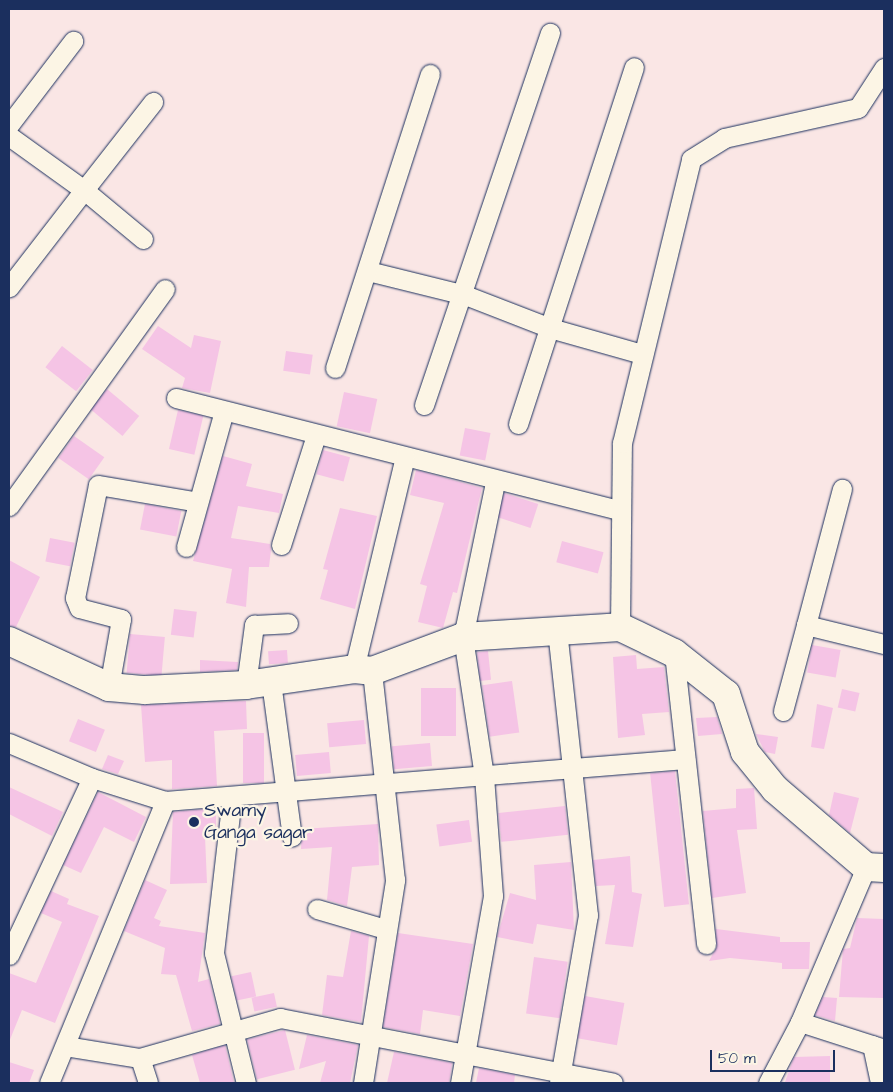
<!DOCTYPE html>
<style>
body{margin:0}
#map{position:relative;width:893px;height:1092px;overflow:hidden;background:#fae6e5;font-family:"Architects Daughter",sans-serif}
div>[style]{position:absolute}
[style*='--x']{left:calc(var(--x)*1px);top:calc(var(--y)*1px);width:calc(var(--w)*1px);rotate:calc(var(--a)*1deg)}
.building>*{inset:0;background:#f5c4e5;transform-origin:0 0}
.roads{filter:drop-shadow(0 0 1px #1b2f5e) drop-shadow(0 0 1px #1b2f5e)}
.street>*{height:19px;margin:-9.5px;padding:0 9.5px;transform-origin:9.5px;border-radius:9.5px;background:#fcf5e5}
.secondary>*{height:28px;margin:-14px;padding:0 14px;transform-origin:14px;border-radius:14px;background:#fcf5e5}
.dots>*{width:14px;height:14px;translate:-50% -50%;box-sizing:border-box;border:2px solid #fcf5e5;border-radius:50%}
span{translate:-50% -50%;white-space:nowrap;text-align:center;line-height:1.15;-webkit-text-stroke:4.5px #fcf5e5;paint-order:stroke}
.poi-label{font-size:19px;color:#1b2f5e}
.left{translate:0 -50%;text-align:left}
.frame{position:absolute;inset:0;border:10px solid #1b2f5e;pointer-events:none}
.scale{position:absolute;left:710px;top:1050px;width:125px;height:22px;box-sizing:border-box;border:2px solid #1b2f5e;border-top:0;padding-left:6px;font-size:15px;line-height:18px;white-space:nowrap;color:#1b2f5e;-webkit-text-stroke:4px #fcf5e5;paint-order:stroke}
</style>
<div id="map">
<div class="building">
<div style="clip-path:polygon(158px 326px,191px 348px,194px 335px,221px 341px,210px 393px,182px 388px,185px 378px,142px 349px)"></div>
<div style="left:62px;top:346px;width:39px;height:27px;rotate:38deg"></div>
<div style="left:286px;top:351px;width:27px;height:20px;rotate:8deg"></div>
<div style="left:107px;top:389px;width:42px;height:26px;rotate:40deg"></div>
<div style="left:344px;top:392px;width:34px;height:35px;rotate:12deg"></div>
<div style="left:178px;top:410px;width:26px;height:40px;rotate:13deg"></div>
<div style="left:465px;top:428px;width:26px;height:28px;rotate:11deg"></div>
<div style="left:74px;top:436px;width:37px;height:27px;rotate:35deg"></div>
<div style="left:323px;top:450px;width:28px;height:25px;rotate:15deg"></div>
<div style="clip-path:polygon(223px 456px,252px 464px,246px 486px,283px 494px,279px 513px,238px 506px,231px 538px,270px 544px,271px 550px,269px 567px,249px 567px,246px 607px,226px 603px,232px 569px,193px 561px)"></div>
<div style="clip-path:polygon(416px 470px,482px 488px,457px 593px,453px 592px,443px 628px,418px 622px,427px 586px,420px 584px,444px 503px,410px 495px)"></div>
<div style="left:504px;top:493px;width:36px;height:25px;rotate:18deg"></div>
<div style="left:145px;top:504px;width:37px;height:26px;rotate:11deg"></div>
<div style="clip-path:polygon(340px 508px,377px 516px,355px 609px,320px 599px,328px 570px,323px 569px)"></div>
<div style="left:50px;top:538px;width:25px;height:24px;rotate:11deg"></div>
<div style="left:562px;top:541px;width:43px;height:22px;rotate:15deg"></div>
<div style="clip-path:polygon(9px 560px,40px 577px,16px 627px,9px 626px)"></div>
<div style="left:174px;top:609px;width:23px;height:26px;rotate:7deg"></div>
<div style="left:130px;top:634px;width:35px;height:39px;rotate:5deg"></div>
<div style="left:812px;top:645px;width:29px;height:28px;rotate:10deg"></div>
<div style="left:287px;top:650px;width:13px;height:19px;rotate:86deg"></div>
<div style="left:488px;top:651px;width:29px;height:11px;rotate:84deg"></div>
<div style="clip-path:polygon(636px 655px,637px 669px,664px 667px,669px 712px,642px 714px,645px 735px,618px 738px,613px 657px)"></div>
<div style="clip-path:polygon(200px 660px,238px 662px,237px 670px,200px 672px)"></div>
<div style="left:512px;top:681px;width:52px;height:30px;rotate:82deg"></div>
<div style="left:421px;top:688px;width:35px;height:48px"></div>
<div style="left:842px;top:689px;width:18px;height:19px;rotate:13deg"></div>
<div style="clip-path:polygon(246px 701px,247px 729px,214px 731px,217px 786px,172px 789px,172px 760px,145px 762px,141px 705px)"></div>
<div style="clip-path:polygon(817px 704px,833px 708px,824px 749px,811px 747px)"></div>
<div style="clip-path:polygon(717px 717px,722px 734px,698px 736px,696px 718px)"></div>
<div style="left:78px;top:719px;width:29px;height:24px;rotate:22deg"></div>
<div style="left:364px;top:720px;width:24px;height:37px;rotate:85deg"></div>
<div style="left:243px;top:733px;width:21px;height:50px"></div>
<div style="clip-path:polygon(756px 734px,778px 737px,775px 754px,765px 752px)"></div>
<div style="left:430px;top:743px;width:23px;height:38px;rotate:85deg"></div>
<div style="left:329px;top:752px;width:21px;height:34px;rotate:85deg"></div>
<div style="clip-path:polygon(108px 755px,124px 761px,118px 774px,102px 769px)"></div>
<div style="left:675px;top:771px;width:134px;height:25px;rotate:84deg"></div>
<div style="clip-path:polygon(9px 787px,63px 812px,52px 836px,9px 814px)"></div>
<div style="clip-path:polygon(754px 788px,757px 829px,737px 830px,746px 893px,712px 898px,703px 811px,736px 808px,736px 789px)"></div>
<div style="clip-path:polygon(98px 792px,146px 817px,134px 842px,104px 827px,81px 873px,63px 865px)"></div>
<div style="clip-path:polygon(834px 792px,859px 798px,850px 833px,829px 815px)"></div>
<div style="left:565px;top:806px;width:29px;height:67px;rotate:84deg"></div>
<div style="clip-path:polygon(216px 808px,216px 836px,205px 836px,207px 883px,170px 884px,173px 812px)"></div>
<div style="left:469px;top:820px;width:22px;height:33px;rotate:82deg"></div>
<div style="clip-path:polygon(378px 824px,379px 865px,352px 867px,347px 906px,327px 900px,332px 847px,301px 849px,302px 829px)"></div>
<div style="clip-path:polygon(630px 856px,632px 892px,642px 894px,633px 947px,605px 944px,615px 885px,596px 886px,593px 860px)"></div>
<div style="clip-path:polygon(571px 862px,574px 930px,537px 924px,533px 944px,497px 937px,510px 893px,536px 900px,534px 865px)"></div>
<div style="clip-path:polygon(145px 880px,167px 890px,154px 918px,161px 921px,159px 926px,205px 933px,198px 982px,209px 979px,220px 1024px,192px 1031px,176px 975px,161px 974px,165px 948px,124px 931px)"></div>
<div style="clip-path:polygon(51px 891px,69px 899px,67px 904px,99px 916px,55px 1023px,22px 1010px,9px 1042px,9px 973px,36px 983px,62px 922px,41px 913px)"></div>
<div style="clip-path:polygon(857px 918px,884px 919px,884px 998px,839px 997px,843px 949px,850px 948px)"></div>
<div style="clip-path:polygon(716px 929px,780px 937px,780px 942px,810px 942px,809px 969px,782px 969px,782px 963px,730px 958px,709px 961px,716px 948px)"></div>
<div style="clip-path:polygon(351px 931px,369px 936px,361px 1022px,322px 1015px,327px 975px,343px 977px)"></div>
<div style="clip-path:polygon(398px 933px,473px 944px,460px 1016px,423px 1010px,420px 1034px,383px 1027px)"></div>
<div style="left:534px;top:957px;width:34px;height:57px;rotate:8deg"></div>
<div style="left:251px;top:972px;width:25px;height:20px;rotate:78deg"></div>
<div style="left:274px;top:993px;width:14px;height:23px;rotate:78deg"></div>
<div style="left:585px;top:996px;width:40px;height:43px;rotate:10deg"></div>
<div style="clip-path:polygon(823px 997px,837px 998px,835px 1021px,815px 1015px)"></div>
<div style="left:285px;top:1030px;width:41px;height:39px;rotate:76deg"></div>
<div style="clip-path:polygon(307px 1035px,358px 1045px,350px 1083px,320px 1083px,326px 1061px,299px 1069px)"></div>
<div style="clip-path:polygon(225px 1045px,234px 1083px,200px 1083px,192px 1055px)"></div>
<div style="clip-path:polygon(394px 1052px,452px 1063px,449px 1083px,387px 1083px)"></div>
<div style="clip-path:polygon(830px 1056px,830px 1083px,785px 1082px,794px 1057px)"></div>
<div style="clip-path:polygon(9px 1062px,34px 1070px,29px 1083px,9px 1083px)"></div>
<div style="clip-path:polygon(479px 1068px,515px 1075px,514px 1083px,476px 1083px)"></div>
</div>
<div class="roads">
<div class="street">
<div style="--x:9;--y:125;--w:106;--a:-52.7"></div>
<div style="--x:9;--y:136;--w:92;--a:35.8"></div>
<div style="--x:84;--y:190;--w:123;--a:127.7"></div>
<div style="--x:143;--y:239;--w:77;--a:-140.3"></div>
<div style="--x:84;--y:190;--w:112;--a:-51.9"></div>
<div style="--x:368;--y:271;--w:100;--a:13.9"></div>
<div style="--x:465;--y:295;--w:91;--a:21.2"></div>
<div style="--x:550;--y:328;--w:96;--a:15.8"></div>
<div style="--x:335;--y:368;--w:309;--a:-72.1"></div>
<div style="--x:176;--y:398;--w:457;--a:14.2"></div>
<div style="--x:424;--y:405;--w:393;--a:-71.3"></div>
<div style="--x:518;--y:424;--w:375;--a:-72"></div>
<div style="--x:9;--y:506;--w:267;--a:-54.3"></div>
<div style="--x:281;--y:545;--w:115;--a:-72.3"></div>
<div style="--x:186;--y:547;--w:141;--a:-74.4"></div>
<div style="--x:806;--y:625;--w:141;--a:-75.2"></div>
<div style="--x:620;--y:627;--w:184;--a:-89.4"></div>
<div style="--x:622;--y:443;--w:292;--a:-76.3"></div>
<div style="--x:691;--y:159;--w:39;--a:-32"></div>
<div style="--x:724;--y:138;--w:137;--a:-12.6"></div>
<div style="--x:858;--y:108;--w:48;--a:-57"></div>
<div style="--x:557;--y:630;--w:287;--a:83.8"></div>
<div style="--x:588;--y:915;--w:170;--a:99.8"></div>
<div style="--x:674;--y:653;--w:293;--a:83.7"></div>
<div style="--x:354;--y:669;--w:218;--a:-76.5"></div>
<div style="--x:271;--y:682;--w:156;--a:82.3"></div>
<div style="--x:246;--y:685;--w:61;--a:-82.4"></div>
<div style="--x:254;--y:625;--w:34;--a:-3"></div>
<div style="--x:109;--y:687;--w:69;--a:-80"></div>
<div style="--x:121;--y:619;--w:43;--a:-165.3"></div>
<div style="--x:79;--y:608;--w:11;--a:-112"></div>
<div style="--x:75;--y:598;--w:115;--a:-78.5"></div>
<div style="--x:98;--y:485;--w:101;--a:9.6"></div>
<div style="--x:783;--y:711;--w:89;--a:-75"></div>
<div style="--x:806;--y:625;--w:80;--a:13.7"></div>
<div style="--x:9;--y:743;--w:90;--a:22.9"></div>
<div style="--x:92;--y:778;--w:77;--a:17.5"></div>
<div style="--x:165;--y:801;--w:522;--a:-4.62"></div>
<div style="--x:232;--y:797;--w:157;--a:96.6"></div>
<div style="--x:214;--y:953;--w:134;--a:76.2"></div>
<div style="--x:317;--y:909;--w:71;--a:16.4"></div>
<div style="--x:9;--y:955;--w:195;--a:-64.9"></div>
<div style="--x:800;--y:1022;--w:88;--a:17.8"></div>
<div style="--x:872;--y:1045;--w:39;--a:78"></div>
<div style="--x:65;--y:1046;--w:76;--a:9.1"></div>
<div style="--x:140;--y:1058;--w:146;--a:-15.9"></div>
<div style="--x:280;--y:1018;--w:339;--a:11"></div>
<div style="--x:140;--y:1058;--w:26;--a:72"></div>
<div style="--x:49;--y:1083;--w:305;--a:-67.6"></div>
<div style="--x:363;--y:1083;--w:206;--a:-81"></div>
<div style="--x:395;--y:880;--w:210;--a:-96.3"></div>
<div style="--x:460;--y:1083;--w:190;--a:-80"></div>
<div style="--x:493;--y:896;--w:120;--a:-94.3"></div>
<div style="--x:484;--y:776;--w:141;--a:-98.6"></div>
<div style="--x:463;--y:637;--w:158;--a:-78.3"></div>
<div style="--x:768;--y:1083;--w:69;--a:-62.3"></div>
<div style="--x:800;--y:1022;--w:168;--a:-66.9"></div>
</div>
<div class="secondary">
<div style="--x:9;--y:641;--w:110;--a:24.7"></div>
<div style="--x:109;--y:687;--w:36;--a:5"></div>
<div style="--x:145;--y:690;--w:101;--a:-2.8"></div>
<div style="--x:246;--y:685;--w:109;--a:-8.4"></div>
<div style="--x:354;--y:669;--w:18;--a:6"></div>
<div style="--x:372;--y:671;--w:97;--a:-20.5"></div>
<div style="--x:463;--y:637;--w:157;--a:-3.6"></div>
<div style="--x:620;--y:627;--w:60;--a:25.7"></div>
<div style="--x:674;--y:653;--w:66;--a:38.3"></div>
<div style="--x:726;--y:694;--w:61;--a:71.9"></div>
<div style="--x:745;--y:752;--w:48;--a:51"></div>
<div style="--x:775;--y:789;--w:120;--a:40.6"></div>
<div style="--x:866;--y:867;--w:18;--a:3"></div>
</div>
</div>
<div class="dots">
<div style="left:194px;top:822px;background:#1b2f5e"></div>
</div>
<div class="poi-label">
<span class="left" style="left:204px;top:822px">Swamy<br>Ganga sagar</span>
</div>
<div class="frame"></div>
<div class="scale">50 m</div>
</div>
